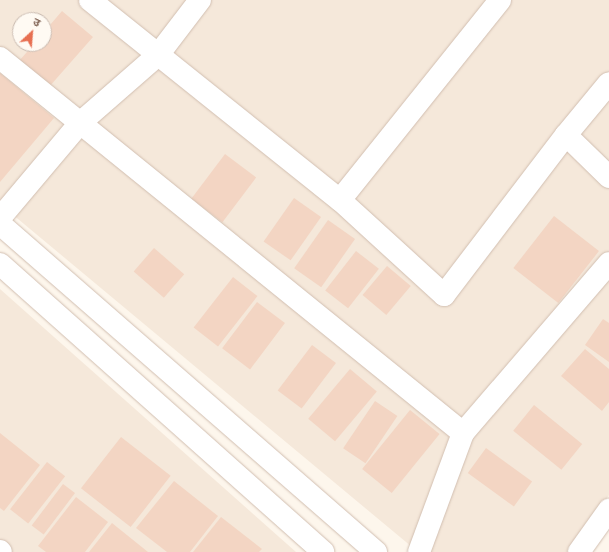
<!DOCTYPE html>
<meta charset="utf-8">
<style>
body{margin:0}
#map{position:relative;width:609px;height:552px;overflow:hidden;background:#fdf6ec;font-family:Helvetica,"Noto Sans Devanagari",sans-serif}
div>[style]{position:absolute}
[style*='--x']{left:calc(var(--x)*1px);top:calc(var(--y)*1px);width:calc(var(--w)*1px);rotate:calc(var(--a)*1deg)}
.residential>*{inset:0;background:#f5e8da}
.building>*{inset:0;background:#f3d5c3;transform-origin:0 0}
.roads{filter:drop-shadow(0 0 1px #d1beb0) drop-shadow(0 0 1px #d1beb0)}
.minor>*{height:22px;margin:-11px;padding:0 11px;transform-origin:11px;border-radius:11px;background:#fff}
.tertiary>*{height:22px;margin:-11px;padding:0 11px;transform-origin:11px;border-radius:11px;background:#fff}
.secondary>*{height:22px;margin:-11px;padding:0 11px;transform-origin:11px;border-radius:11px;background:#fff}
span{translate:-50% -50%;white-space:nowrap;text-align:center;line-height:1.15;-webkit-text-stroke:4px #fffaf3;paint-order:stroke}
.north{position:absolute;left:12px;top:12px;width:40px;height:40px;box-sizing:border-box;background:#fffaf3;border:1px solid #cabbb1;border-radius:50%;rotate:26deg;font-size:11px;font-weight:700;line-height:16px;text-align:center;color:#7a5c4d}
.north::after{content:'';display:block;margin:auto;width:14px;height:18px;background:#e76f51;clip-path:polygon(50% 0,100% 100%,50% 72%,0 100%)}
</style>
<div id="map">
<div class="residential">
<div style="clip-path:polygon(evenodd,0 0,609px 0,609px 495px,568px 552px,418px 552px,0 204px,0 0,20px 20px,44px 20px,44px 44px,20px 44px,20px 20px)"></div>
<div style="clip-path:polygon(0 289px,296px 552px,0 552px)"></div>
</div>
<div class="building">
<div style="clip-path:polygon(62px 11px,93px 37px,49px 87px,19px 61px,34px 44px,44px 44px,44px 32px)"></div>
<div style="clip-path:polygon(0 73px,54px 118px,0 182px)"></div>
<div style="left:225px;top:154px;width:39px;height:56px;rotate:37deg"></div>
<div style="left:294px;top:198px;width:33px;height:53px;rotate:35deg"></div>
<div style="left:554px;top:216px;width:57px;height:66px;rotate:38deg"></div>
<div style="left:328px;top:220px;width:33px;height:59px;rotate:35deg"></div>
<div style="left:154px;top:248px;width:40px;height:31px;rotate:41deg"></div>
<div style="left:356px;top:251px;width:29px;height:50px;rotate:38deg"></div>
<div style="left:387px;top:266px;width:31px;height:38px;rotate:40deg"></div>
<div style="left:233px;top:277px;width:31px;height:64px;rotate:38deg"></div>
<div style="left:257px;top:302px;width:35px;height:58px;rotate:37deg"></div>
<div style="clip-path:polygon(603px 319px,609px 323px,609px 362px,585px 345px)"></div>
<div style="left:312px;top:345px;width:30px;height:57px;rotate:37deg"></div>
<div style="clip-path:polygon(585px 349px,609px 369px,609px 402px,602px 411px,561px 376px)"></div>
<div style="left:350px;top:369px;width:35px;height:65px;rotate:40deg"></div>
<div style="left:375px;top:401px;width:27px;height:57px;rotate:34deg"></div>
<div style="left:534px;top:405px;width:62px;height:33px;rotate:39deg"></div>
<div style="left:410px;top:410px;width:38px;height:76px;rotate:39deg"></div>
<div style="clip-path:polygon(0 433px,40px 465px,4px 511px,0 508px)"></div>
<div style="left:121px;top:437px;width:63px;height:65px;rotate:38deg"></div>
<div style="left:486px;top:448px;width:57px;height:31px;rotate:36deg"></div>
<div style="left:47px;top:462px;width:23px;height:60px;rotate:38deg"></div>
<div style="clip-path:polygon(174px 481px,218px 516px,190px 552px,167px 552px,136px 528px)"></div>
<div style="left:63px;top:484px;width:15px;height:52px;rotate:37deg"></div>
<div style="clip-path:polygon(76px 497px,108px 522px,85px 552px,46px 552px,38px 546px)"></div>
<div style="clip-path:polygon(221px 517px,262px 549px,259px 552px,193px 552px)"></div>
<div style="clip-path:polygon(112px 523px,148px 552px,89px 552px)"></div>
</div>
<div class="roads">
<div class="minor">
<div style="--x:90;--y:0;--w:320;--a:38.7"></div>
<div style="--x:340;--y:200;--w:141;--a:42.4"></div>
<div style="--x:444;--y:295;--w:201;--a:-52.7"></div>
<div style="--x:566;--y:135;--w:67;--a:-50.4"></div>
<div style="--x:0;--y:58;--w:596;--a:39.01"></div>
<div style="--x:463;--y:433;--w:224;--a:-49.3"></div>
<div style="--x:566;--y:135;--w:60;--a:44.3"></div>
<div style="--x:340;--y:200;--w:256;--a:-51.3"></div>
<div style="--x:0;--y:218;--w:124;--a:-49.9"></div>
<div style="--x:80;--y:123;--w:103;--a:-41.1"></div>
<div style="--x:158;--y:55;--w:69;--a:-52.6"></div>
<div style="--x:0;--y:551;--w:1;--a:45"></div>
<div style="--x:419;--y:552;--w:127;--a:-69.7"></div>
</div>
<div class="tertiary">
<div style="--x:579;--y:552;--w:52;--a:-54.5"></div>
</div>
<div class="secondary">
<div style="--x:0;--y:224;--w:499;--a:41.1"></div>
<div style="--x:0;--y:264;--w:433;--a:41.7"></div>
</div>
</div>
<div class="north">उ</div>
</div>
